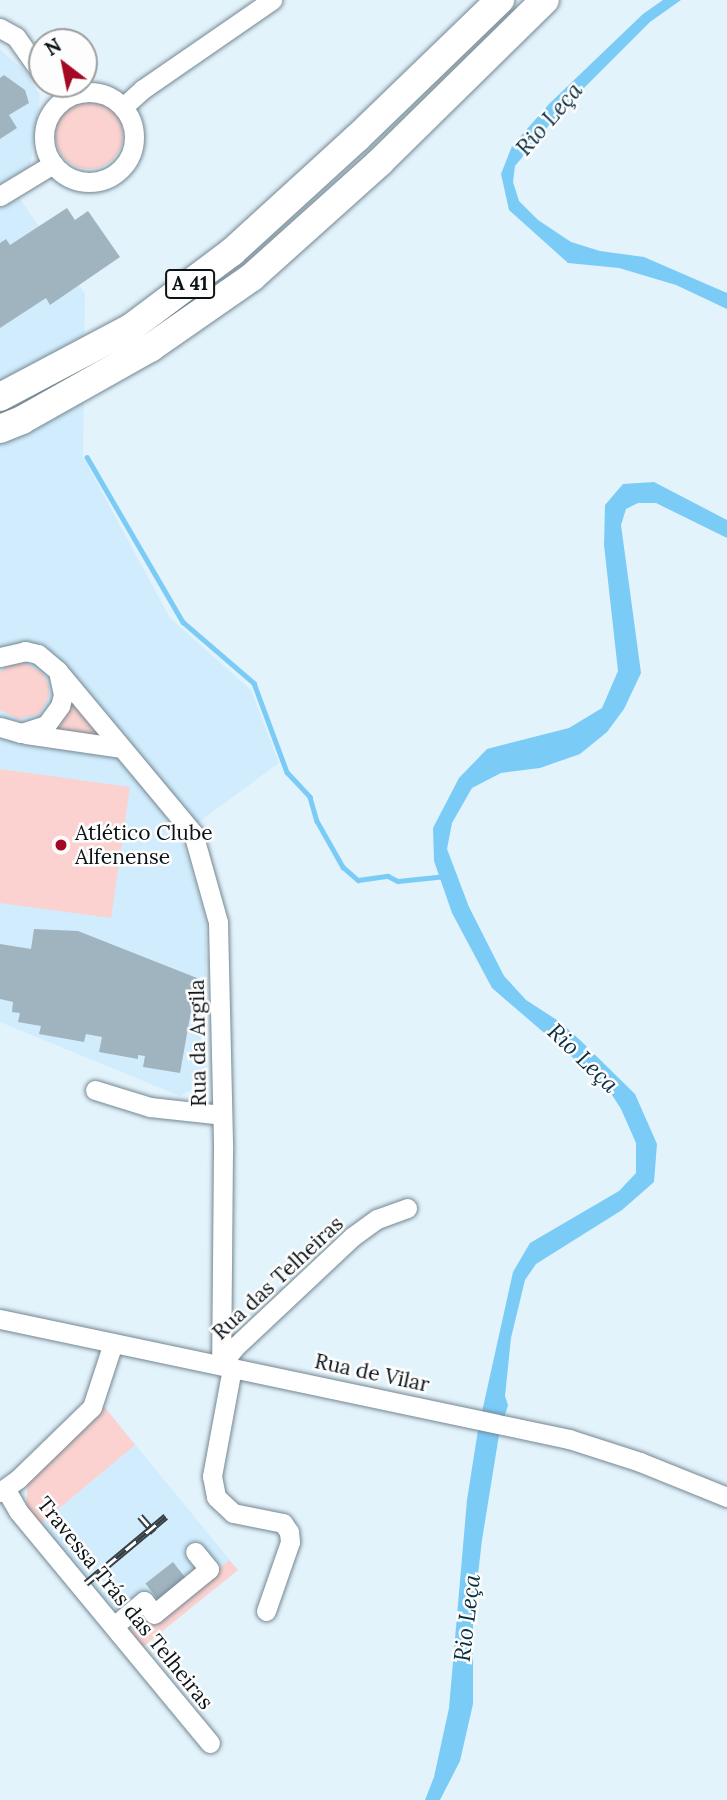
<!DOCTYPE html>
<meta charset="utf-8">
<style>
body{margin:0}
#map{position:relative;width:727px;height:1800px;overflow:hidden;background:#e3f3fc;font-family:Lora,serif}
div>[style]{position:absolute}
[style*='--x']{left:calc(var(--x)*1px);top:calc(var(--y)*1px);width:calc(var(--w)*1px);rotate:calc(var(--a)*1deg)}
.built>*{inset:0;background:#d1ecfd}
.green>*{inset:0;background:#fbd2cf}
.round{border-radius:50%}
.water>*{inset:0;background:#7bcbf7}
.stream>*{height:4.5px;margin:-2.25px;padding:0 2.25px;transform-origin:2.25px;border-radius:2.25px;background:#7bcbf7}
.building>*{inset:0;background:#a0b4bf;transform-origin:0 0}
.roads{filter:drop-shadow(0 0 2px #748791) drop-shadow(0 0 2px #748791)}
.minor>*{height:19px;margin:-9.5px;padding:0 9.5px;transform-origin:9.5px;border-radius:9.5px;background:#fff}
.minor>.ring{margin:-9.5px;padding:0;box-sizing:content-box;background:none;border:19px solid #fff;border-radius:50%}
.highway>*{height:28px;margin:-14px;padding:0 14px;transform-origin:14px;border-radius:14px;background:#fff}
.rail>*{height:7px;margin-top:-3.5px;transform-origin:0;background:repeating-linear-gradient(90deg,#fdfdfd 0 13px,#373f44 0 26px);box-sizing:border-box;border-block:2px solid #373f44}
.dots>*{width:19px;height:19px;translate:-50% -50%;box-sizing:border-box;border:4px solid #fdfdfd;border-radius:50%}
span{translate:-50% -50%;white-space:nowrap;text-align:center;line-height:1.15;-webkit-text-stroke:5px #fdfdfd;paint-order:stroke}
.shield-label span{padding:2px 5px;background:#fdfdfd;border:2px solid;border-radius:5px;-webkit-text-stroke-width:0}
.shield-label{font-size:19px;color:#0b1216;font-weight:700}
.poi-label{font-size:21px;color:#0b1216}
.left{translate:0 -50%;text-align:left}
.street-label{font-size:21px;color:#0b1216}
.water-label{font-size:23px;color:#0a2f41;font-style:italic}
.north{position:absolute;left:28px;top:28px;width:70px;height:70px;box-sizing:border-box;background:#fdfdfd;border:2px solid #9c9fa1;border-radius:50%;rotate:328deg;font-size:19px;font-weight:700;line-height:28px;text-align:center;color:#0b1216}
.north::after{content:'';display:block;margin:auto;width:24px;height:32px;background:#a40822;clip-path:polygon(50% 0,100% 100%,50% 72%,0 100%)}
</style>
<div id="map">
<div class="built">
<div style="clip-path:polygon(0 49px,26px 73px,40px 95px,30px 166px,7px 180px,85px 294px,83px 457px,170px 618px,251px 690px,279px 763px,181px 835px,206px 919px,206px 1066px,198px 1086px,180px 1096px,0 1022px)"></div>
<div style="clip-path:polygon(102px 1404px,238px 1570px,140px 1649px,129px 1636px,132px 1628px,117px 1609px,108px 1610px,26px 1509px,97px 1416px)"></div>
</div>
<div class="green">
<div class="round" style="left:55px;top:101px;width:68px;height:68px"></div>
<div style="clip-path:polygon(23px 662px,43px 673px,49px 686px,49px 697px,39px 714px,18px 719px,0 710px,0 672px,12px 663px)"></div>
<div style="clip-path:polygon(70px 700px,99px 735px,99px 736px,55px 730px)"></div>
<div style="clip-path:polygon(0 769px,130px 787px,111px 918px,0 903px)"></div>
<div style="clip-path:polygon(102px 1404px,135px 1445px,39px 1525px,26px 1509px,28px 1481px,97px 1416px)"></div>
<div style="clip-path:polygon(229px 1560px,238px 1570px,140px 1649px,129px 1636px,132px 1629px,145px 1629px)"></div>
</div>
<div class="water">
<div style="clip-path:polygon(663px 0,681px 0,650px 22px,561px 111px,515px 166px,513px 182px,519px 201px,538px 220px,571px 242px,600px 251px,644px 257px,727px 293px,727px 309px,676px 285px,619px 268px,568px 263px,509px 210px,501px 174px,512px 146px,549px 104px,643px 14px)"></div>
<div style="clip-path:polygon(654px 482px,727px 520px,727px 538px,656px 503px,638px 503px,626px 509px,621px 525px,641px 673px,624px 709px,607px 732px,580px 754px,540px 768px,501px 773px,472px 788px,452px 823px,447px 849px,469px 907px,504px 976px,526px 1000px,560px 1022px,581px 1041px,635px 1094px,657px 1144px,654px 1182px,622px 1210px,536px 1264px,525px 1280px,511px 1338px,505px 1396px,508px 1405px,499px 1435px,482px 1540px,473px 1618px,473px 1704px,460px 1761px,440px 1800px,425px 1800px,434px 1777px,449px 1708px,467px 1500px,478px 1430px,513px 1272px,530px 1243px,619px 1191px,636px 1173px,636px 1143px,621px 1109px,607px 1087px,492px 988px,452px 913px,434px 861px,433px 828px,459px 778px,487px 749px,569px 728px,602px 708px,618px 671px,604px 545px,605px 505px,623px 484px)"></div>
</div>
<div class="stream">
<div style="--x:87;--y:457;--w:191;--a:59.8"></div>
<div style="--x:183;--y:622;--w:94;--a:40.7"></div>
<div style="--x:254;--y:683;--w:95;--a:69.7"></div>
<div style="--x:287;--y:772;--w:34;--a:47"></div>
<div style="--x:310;--y:797;--w:25;--a:74"></div>
<div style="--x:317;--y:821;--w:53;--a:60.5"></div>
<div style="--x:343;--y:867;--w:20;--a:41"></div>
<div style="--x:358;--y:880;--w:30;--a:-8"></div>
<div style="--x:388;--y:876;--w:11;--a:27"></div>
<div style="--x:398;--y:881;--w:48;--a:-5.9"></div>
</div>
<div class="building">
<div style="clip-path:polygon(4px 75px,25px 90px,29px 103px,9px 115px,17px 128px,0 139px,0 78px)"></div>
<div style="clip-path:polygon(67px 208px,75px 220px,88px 211px,120px 257px,50px 305px,46px 298px,0 328px,0 243px,6px 239px,10px 245px)"></div>
<div style="clip-path:polygon(34px 929px,78px 931px,197px 978px,180px 1073px,143px 1067px,145px 1056px,138px 1055px,138px 1059px,99px 1052px,102px 1037px,86px 1034px,84px 1042px,39px 1034px,41px 1026px,18px 1022px,20px 1013px,12px 1012px,13px 1002px,0 999px,0 944px,31px 949px)"></div>
<div style="left:173px;top:1562px;width:23px;height:35px;rotate:52deg"></div>
</div>
<div class="roads">
<div class="minor">
<div style="--x:0;--y:28;--w:18;--a:29"></div>
<div style="--x:16;--y:37;--w:45;--a:54.9"></div>
<div class="ring" style="left:44px;top:92px;width:71px;height:71px"></div>
<div style="--x:123;--y:107;--w:27;--a:-42"></div>
<div style="--x:143;--y:89;--w:157;--a:-34.6"></div>
<div style="--x:0;--y:196;--w:62;--a:-31.1"></div>
<div style="--x:0;--y:657;--w:26;--a:-13"></div>
<div style="--x:25;--y:651;--w:13;--a:13"></div>
<div style="--x:38;--y:654;--w:26;--a:40"></div>
<div style="--x:58;--y:671;--w:25;--a:78"></div>
<div style="--x:63;--y:695;--w:11;--a:105"></div>
<div style="--x:60;--y:706;--w:24;--a:126"></div>
<div style="--x:46;--y:725;--w:26;--a:162"></div>
<div style="--x:21;--y:733;--w:22;--a:-164"></div>
<div style="--x:58;--y:671;--w:211;--a:50.2"></div>
<div style="--x:193;--y:833;--w:92;--a:74.3"></div>
<div style="--x:218;--y:922;--w:228;--a:88.7"></div>
<div style="--x:223;--y:1150;--w:215;--a:90.5"></div>
<div style="--x:26;--y:734;--w:97;--a:8.3"></div>
<div style="--x:95;--y:1090;--w:58;--a:17.2"></div>
<div style="--x:150;--y:1107;--w:72;--a:6.3"></div>
<div style="--x:0;--y:1319;--w:582;--a:11.91"></div>
<div style="--x:569;--y:1439;--w:75;--a:17.9"></div>
<div style="--x:640;--y:1462;--w:94;--a:21.9"></div>
<div style="--x:221;--y:1365;--w:23;--a:-52"></div>
<div style="--x:235;--y:1347;--w:161;--a:-43.2"></div>
<div style="--x:352;--y:1237;--w:31;--a:-36"></div>
<div style="--x:377;--y:1219;--w:32;--a:-20"></div>
<div style="--x:232;--y:1368;--w:110;--a:100.5"></div>
<div style="--x:212;--y:1476;--w:21;--a:79"></div>
<div style="--x:216;--y:1497;--w:23;--a:43"></div>
<div style="--x:233;--y:1513;--w:51;--a:11.3"></div>
<div style="--x:283;--y:1523;--w:11;--a:56"></div>
<div style="--x:289;--y:1532;--w:10;--a:84"></div>
<div style="--x:290;--y:1542;--w:73;--a:109.2"></div>
<div style="--x:6;--y:1490;--w:24;--a:60"></div>
<div style="--x:18;--y:1511;--w:301;--a:50.4"></div>
<div style="--x:0;--y:1492;--w:22;--a:-36"></div>
<div style="--x:18;--y:1479;--w:103;--a:-44.2"></div>
<div style="--x:92;--y:1407;--w:67;--a:-71.8"></div>
<div style="--x:114;--y:1626;--w:39;--a:-40"></div>
<div style="--x:144;--y:1601;--w:16;--a:52"></div>
<div style="--x:154;--y:1614;--w:71;--a:-39.3"></div>
<div style="--x:209;--y:1569;--w:22;--a:-129"></div>
</div>
<div class="highway">
<div style="--x:0;--y:397;--w:149;--a:-27.9"></div>
<div style="--x:132;--y:327;--w:125;--a:-36.9"></div>
<div style="--x:232;--y:252;--w:169;--a:-42.4"></div>
<div style="--x:357;--y:138;--w:199;--a:-44"></div>
<div style="--x:0;--y:429;--w:24;--a:-22"></div>
<div style="--x:22;--y:420;--w:147;--a:-29.4"></div>
<div style="--x:150;--y:348;--w:124;--a:-34.8"></div>
<div style="--x:252;--y:277;--w:172;--a:-41.9"></div>
<div style="--x:380;--y:162;--w:231;--a:-44.5"></div>
</div>
</div>
<div class="rail">
<div style="--x:140;--y:1516;--w:21;--a:49"></div>
<div style="--x:86;--y:1583;--w:104;--a:-39.9"></div>
</div>
<div class="dots">
<div style="left:61px;top:845px;background:#a40822"></div>
</div>
<div class="shield-label">
<span style="left:190px;top:284px">A 41</span>
</div>
<div class="poi-label">
<span class="left" style="left:75px;top:845px">Atlético Clube<br>Alfenense</span>
</div>
<div class="street-label">
<span style="left:198px;top:1043px;rotate:-91deg">Rua da Argila</span>
<span style="left:278px;top:1278px;rotate:-43deg">Rua das Telheiras</span>
<span style="left:372px;top:1373px;rotate:12deg">Rua de Vilar</span>
<span style="left:125px;top:1603px;rotate:51deg">Travessa Trás das Telheiras</span>
</div>
<div class="water-label">
<span style="left:549px;top:119px;rotate:-49deg">Rio Leça</span>
<span style="left:583px;top:1058px;rotate:44deg">Rio Leça</span>
<span style="left:467px;top:1618px;rotate:-83deg">Rio Leça</span>
</div>
<div class="north">N</div>
</div>
